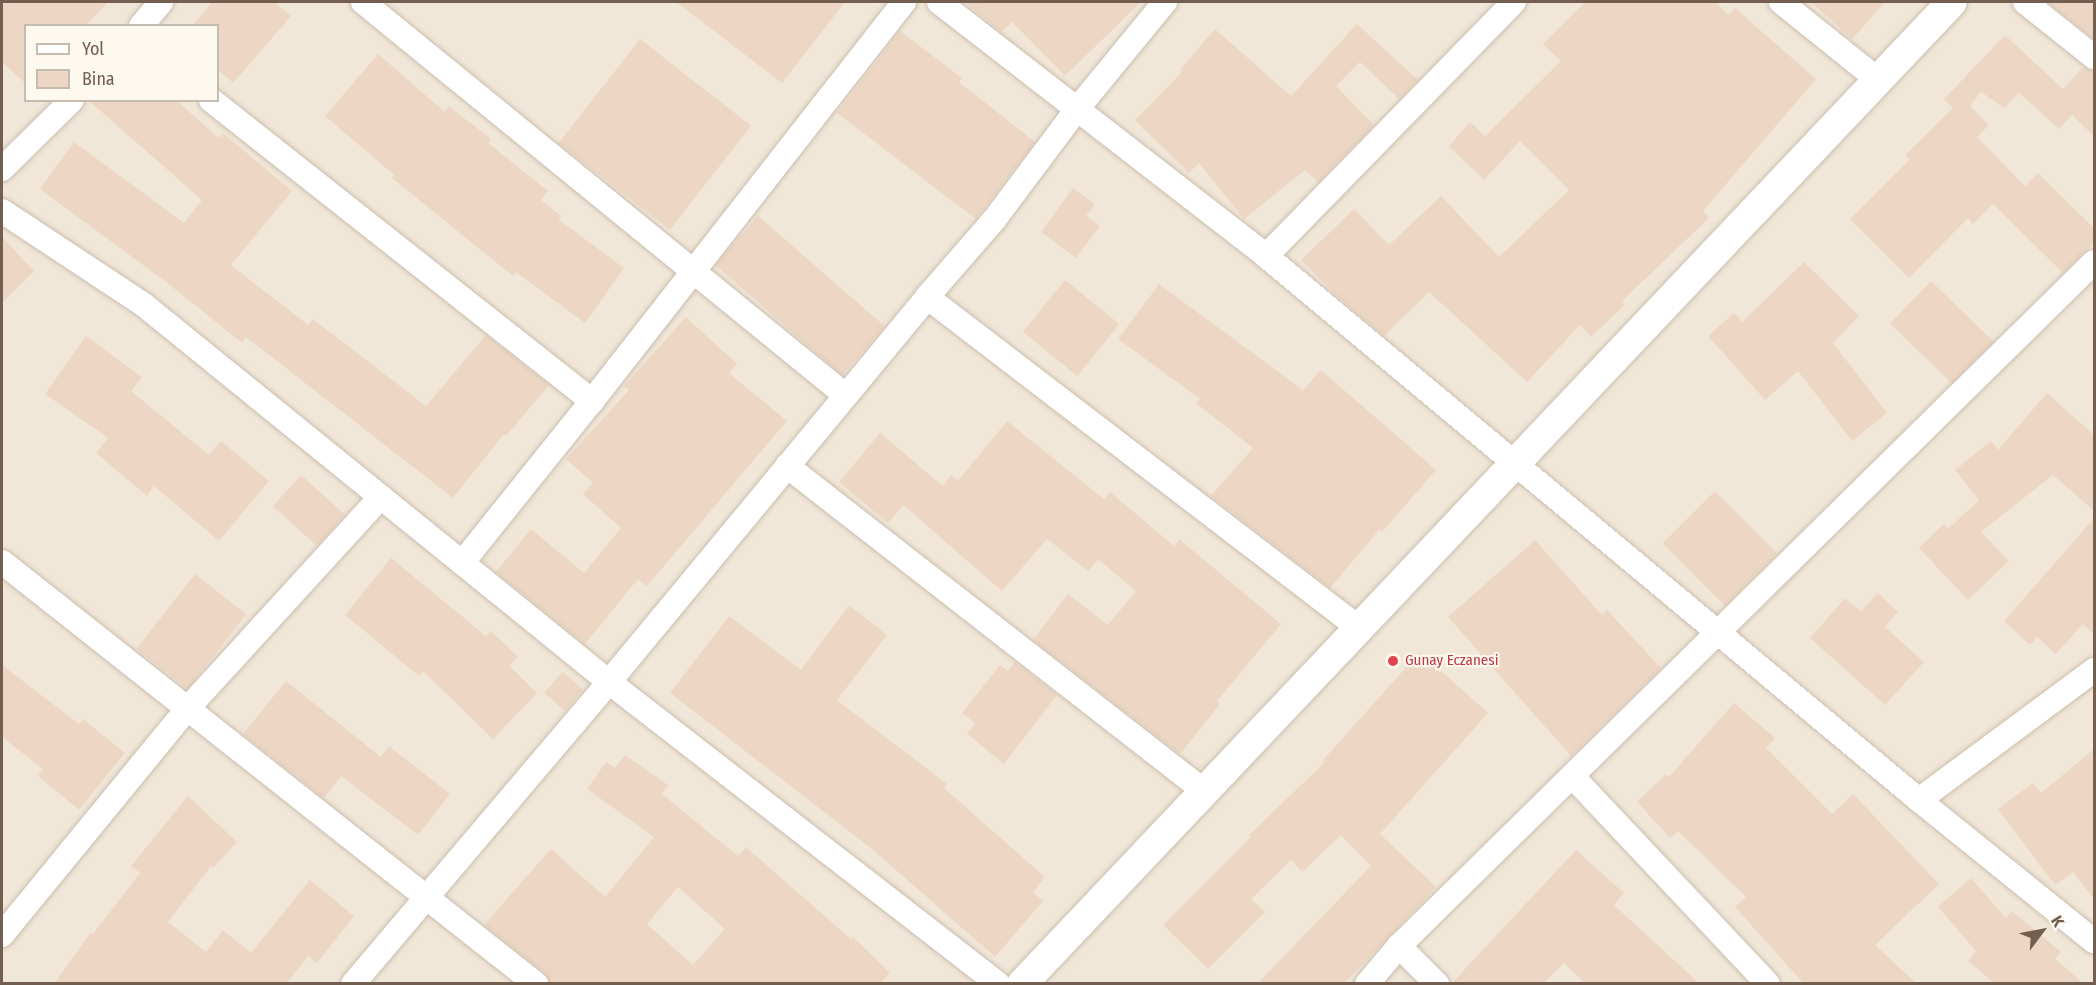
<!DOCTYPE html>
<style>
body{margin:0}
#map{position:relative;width:2096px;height:985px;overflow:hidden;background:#faf5e9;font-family:"Fira Sans Condensed",sans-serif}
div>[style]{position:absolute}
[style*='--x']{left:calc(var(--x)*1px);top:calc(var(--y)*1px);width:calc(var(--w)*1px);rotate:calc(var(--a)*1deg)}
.residential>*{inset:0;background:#f1e7d8}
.building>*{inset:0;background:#edd7c4;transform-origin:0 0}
.roads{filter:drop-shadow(0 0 2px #ccbeb0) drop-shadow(0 0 2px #ccbeb0)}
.minor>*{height:24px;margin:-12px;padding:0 12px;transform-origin:12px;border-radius:12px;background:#fff}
.tertiary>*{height:30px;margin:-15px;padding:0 15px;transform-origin:15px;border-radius:15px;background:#fff}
.dots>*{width:16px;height:16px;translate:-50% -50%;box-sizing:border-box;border:3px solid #fdf9ef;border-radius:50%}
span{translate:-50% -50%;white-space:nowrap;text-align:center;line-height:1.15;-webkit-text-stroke:4.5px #fdf9ef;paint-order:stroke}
.health-label{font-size:15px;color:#be3a42}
.left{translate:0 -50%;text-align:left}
.frame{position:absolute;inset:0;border:3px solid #735e4f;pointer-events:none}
.legend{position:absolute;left:24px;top:24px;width:195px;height:78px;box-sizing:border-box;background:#fdf9ef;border:2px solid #c6bbaf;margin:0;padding:8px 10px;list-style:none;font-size:18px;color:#735e4f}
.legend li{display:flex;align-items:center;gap:12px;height:30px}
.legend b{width:30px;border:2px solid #c6bbaf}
.north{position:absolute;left:2012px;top:901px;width:60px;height:60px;-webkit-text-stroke:4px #fdf9ef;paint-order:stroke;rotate:58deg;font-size:16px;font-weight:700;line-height:24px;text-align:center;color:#735e4f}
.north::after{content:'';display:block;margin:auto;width:21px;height:27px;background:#735e4f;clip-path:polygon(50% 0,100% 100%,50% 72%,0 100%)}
</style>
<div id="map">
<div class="residential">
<div style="clip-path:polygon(evenodd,2px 2px,2094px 2px,2094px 983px,2px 983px,2px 2px,26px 26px,218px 26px,218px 100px,26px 100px,26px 26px)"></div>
</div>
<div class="building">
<div style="clip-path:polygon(2px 2px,108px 2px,85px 26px,26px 26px,26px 84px,2px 62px)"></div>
<div style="clip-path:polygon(212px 2px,274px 2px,291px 16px,233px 83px,218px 70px,218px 26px,192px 26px)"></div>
<div style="clip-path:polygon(676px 2px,845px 2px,782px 83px)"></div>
<div style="clip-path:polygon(965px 2px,1141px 2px,1065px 76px,1012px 22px,1001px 32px)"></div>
<div style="clip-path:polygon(1585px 2px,1715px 2px,1729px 15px,1735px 8px,1816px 79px,1703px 211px,1709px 218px,1622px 301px,1625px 305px,1591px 337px,1580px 325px,1527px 382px,1429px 292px,1384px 336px,1336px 295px,1301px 260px,1354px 209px,1389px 245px,1441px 196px,1499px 257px,1569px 190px,1520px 141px,1484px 180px,1449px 146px,1470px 122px,1485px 136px,1561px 61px,1543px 44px)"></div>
<div style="clip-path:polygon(1811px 2px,1885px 2px,1852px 39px)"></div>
<div style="clip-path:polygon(2047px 2px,2094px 2px,2094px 39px)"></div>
<div style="clip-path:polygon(1357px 24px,1418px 80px,1399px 99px,1360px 62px,1336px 86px,1374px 125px,1318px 182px,1305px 170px,1244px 219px,1199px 163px,1189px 173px,1135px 120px,1182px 72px,1180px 70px,1215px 29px,1291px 96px)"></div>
<div style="clip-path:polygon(900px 31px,962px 78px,959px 82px,1035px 142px,976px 219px,837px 113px)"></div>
<div style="clip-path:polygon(2005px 35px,2063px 89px,2083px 67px,2094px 71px,2094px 136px,2072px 115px,2059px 129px,2019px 93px,2004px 108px,1981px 92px,1970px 106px,1989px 125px,1977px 137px,2025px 186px,2038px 173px,2094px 228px,2094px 242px,2063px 273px,1993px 204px,1973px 224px,1968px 218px,1909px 278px,1850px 219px,1910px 159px,1905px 155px,1953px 108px,1944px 99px)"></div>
<div style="left:640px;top:39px;width:141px;height:132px;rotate:38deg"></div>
<div style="clip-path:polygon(378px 54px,445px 112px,449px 106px,491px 139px,488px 143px,548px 191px,541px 200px,561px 216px,558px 219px,624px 268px,585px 323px,516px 272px,513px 276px,392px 178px,394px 175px,325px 116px)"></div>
<div style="clip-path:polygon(88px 100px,176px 100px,219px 138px,223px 133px,292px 191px,231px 265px,308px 325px,313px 319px,426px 406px,486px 335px,549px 385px,506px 436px,504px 434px,453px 498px,246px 337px,242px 343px,166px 282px,40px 189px,74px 142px,184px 223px,202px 200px)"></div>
<div style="clip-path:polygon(1073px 188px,1095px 204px,1086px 216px,1100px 226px,1076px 258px,1041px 232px)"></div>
<div style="left:758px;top:216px;width:168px;height:65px;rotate:41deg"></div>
<div style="clip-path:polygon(2px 237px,34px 271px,2px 303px)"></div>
<div style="clip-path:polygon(1804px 262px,1859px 316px,1833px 343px,1887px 413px,1852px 441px,1798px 371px,1765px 400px,1708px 336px,1734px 313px,1742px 322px)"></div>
<div style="left:1065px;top:280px;width:70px;height:67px;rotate:39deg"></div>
<div style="left:1931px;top:281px;width:87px;height:59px;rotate:44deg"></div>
<div style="clip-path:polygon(1159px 284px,1303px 390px,1321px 370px,1436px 470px,1382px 532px,1379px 530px,1330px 588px,1211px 496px,1253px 448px,1196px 403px,1200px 399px,1118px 339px)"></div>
<div style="clip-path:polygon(686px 317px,737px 364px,729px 373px,787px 421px,647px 586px,638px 579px,585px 644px,496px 572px,531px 529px,584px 573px,621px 528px,583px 494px,593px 483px,566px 459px,629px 390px,624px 386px)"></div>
<div style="clip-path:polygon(86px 336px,142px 377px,131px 391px,209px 455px,221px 441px,269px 481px,219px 541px,154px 486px,147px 496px,96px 453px,108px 438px,45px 394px)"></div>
<div style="clip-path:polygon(2047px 393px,2094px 435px,2094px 511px,2053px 475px,1981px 532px,2009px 561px,1968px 600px,1919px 548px,1944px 524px,1948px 529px,1979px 500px,1955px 470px,1991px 441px,1998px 450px)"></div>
<div style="clip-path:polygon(1007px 421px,1104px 499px,1110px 492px,1174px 546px,1179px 539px,1281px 624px,1217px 701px,1220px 704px,1180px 754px,1033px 640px,1068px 594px,1108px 625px,1136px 591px,1098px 559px,1088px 571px,1047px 539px,1002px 591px,903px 505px,888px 523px,839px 482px,880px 433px,943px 486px,951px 475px,958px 481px)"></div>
<div style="left:301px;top:475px;width:59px;height:42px;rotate:42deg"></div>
<div style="left:1715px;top:491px;width:88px;height:74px;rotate:45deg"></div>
<div style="clip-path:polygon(2094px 518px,2094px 635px,2083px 624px,2056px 654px,2037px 637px,2030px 645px,2004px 621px)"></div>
<div style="clip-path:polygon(1535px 540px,1602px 615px,1607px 610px,1661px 668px,1571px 756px,1448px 617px)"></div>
<div style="clip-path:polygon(391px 558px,486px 636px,491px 631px,518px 657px,509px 665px,537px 693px,493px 739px,423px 671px,419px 676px,345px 615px)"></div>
<div style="left:195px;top:574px;width:65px;height:95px;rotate:38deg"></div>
<div style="clip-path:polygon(1878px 593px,1898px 612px,1885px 627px,1924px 662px,1885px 705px,1810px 638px,1845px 598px,1861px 611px)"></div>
<div style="clip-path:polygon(849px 605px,887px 635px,837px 700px,947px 784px,944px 788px,1045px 877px,1033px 892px,1043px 901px,995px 957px,872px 849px,670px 693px,729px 616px,801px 670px)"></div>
<div style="clip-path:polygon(1420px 652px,1488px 713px,1380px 834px,1436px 887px,1344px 984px,1257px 984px,1371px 866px,1341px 835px,1302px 872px,1291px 860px,1251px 899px,1265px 912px,1208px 969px,1163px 925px,1251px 837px,1249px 835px,1325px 762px,1323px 760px)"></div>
<div style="clip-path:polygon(1015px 662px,1057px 695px,1004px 764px,967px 734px,975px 723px,962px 713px,1000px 665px,1008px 671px)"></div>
<div style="clip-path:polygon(2px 665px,79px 724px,83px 719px,125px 753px,79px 810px,38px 776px,43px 769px,2px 737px)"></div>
<div style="left:563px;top:672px;width:27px;height:28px;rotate:42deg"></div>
<div style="clip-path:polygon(286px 681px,381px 757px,389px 746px,450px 794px,418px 835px,341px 776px,324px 798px,243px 734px)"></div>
<div style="clip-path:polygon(1734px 703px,1775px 738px,1766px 748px,1832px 814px,1853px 794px,1939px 884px,1875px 945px,1917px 984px,1804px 984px,1735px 907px,1746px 897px,1678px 831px,1670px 838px,1637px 802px,1666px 774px,1669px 777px)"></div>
<div style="clip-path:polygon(2094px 749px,2094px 899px,2073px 872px,2055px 885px,1998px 809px,2033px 783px,2041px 793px)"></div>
<div style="clip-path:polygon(evenodd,625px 755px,668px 785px,662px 794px,738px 856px,746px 847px,851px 939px,853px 937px,890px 973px,880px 984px,550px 984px,545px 973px,484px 925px,551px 849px,605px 897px,654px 837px,587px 789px,606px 762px,615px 768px,625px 755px,678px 887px,725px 929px,693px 965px,647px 924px,678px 887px)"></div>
<div style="clip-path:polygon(188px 796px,237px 842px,213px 868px,211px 866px,168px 922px,206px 952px,223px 930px,251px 953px,310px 880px,354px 916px,317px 963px,308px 956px,286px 984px,54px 984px,91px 932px,93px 934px,140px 873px,131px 866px)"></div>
<div style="clip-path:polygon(1576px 850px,1624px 893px,1614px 905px,1700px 984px,1586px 984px,1564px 963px,1543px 984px,1451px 984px)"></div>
<div style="clip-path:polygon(1971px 878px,2006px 918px,2012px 911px,2061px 952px,2055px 959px,2084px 984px,1995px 984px,1968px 961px,1976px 951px,1938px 907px)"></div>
</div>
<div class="roads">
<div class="minor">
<div style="--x:363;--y:2;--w:622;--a:39.19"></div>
<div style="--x:939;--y:2;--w:414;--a:37.8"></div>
<div style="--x:1266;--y:256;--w:850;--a:39.8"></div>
<div style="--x:1919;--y:800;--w:225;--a:38.9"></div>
<div style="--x:1781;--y:2;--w:124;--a:38.8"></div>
<div style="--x:2025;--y:2;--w:88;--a:38.6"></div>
<div style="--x:141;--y:26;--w:31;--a:-50"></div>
<div style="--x:211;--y:100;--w:486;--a:38.3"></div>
<div style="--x:2;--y:169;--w:98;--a:-44.6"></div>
<div style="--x:2;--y:211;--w:170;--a:33.5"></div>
<div style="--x:144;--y:305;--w:599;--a:39.03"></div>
<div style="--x:609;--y:682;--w:492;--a:37.8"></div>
<div style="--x:1266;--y:256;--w:355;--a:-45.7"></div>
<div style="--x:927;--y:297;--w:544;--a:37.46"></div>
<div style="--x:787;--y:466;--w:529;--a:37.93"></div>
<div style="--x:2;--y:562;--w:681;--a:38.32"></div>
<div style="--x:462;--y:563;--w:208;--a:-51.3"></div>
<div style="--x:592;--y:401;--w:507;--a:-51.98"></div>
<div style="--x:1573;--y:777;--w:284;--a:46.7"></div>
<div style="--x:1919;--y:800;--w:218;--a:-36.6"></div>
<div style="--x:2;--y:935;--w:293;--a:-50.7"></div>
<div style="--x:188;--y:708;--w:286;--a:-47.6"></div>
<div style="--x:1399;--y:946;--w:54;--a:45"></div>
<div style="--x:353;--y:984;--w:396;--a:-49.7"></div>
<div style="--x:609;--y:682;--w:499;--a:-50.4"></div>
<div style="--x:927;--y:297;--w:102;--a:-49"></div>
<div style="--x:994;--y:220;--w:139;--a:-53.2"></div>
<div style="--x:1077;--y:109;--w:139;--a:-50.6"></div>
<div style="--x:1367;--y:984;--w:50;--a:-49.9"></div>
<div style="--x:1399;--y:946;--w:975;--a:-44.54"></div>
</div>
<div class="tertiary">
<div style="--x:1022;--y:984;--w:1352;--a:-46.56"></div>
</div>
</div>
<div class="dots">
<div style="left:1393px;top:661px;background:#e0444e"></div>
</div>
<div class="health-label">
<span class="left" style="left:1405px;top:661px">Gunay Eczanesi</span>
</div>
<div class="frame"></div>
<ul class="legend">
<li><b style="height:8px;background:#fff"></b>Yol</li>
<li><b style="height:16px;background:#edd7c4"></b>Bina</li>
</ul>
<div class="north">K</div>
</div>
